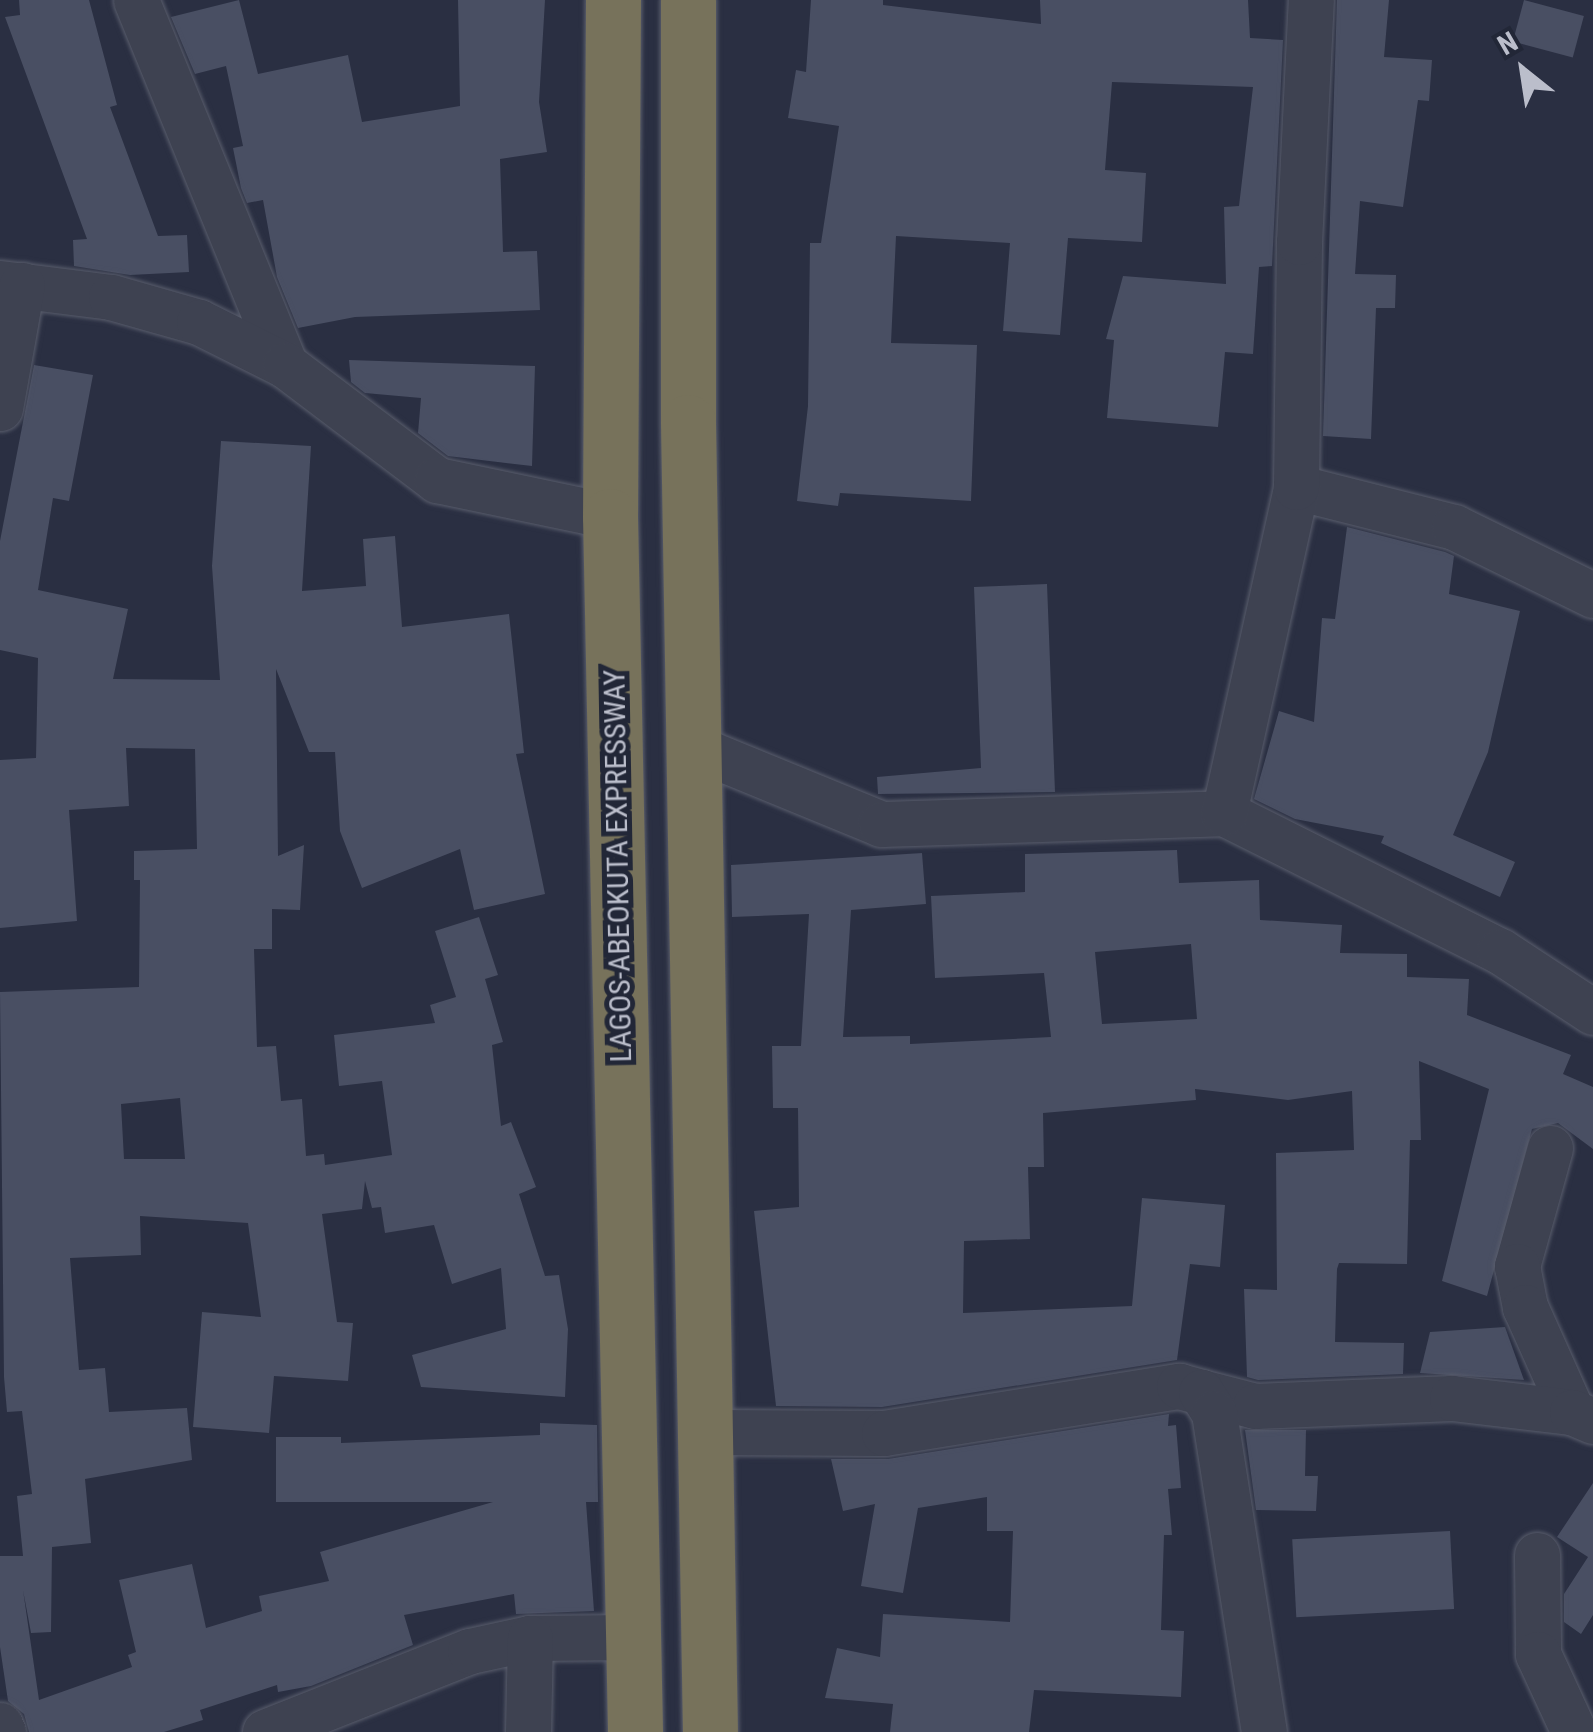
<!DOCTYPE html>
<style>
body{margin:0}
#map{position:relative;width:1593px;height:1732px;overflow:hidden;background:#2a2f42;font-family:"Roboto Condensed",sans-serif}
div>[style]{position:absolute}
[style*='--x']{left:calc(var(--x)*1px);top:calc(var(--y)*1px);width:calc(var(--w)*1px);rotate:calc(var(--a)*1deg)}
.building>*{inset:0;background:#494f63;transform-origin:0 0}
.roads{filter:drop-shadow(0 0 2px #595d6c) drop-shadow(0 0 2px #595d6c)}
.minor>*{height:45px;margin:-22.5px;padding:0 22.5px;transform-origin:22.5px;border-radius:22.5px;background:#3e4251}
.highway>*{height:55px;margin:-27.5px;padding:0 27.5px;transform-origin:27.5px;border-radius:27.5px;background:#77725b}
span{translate:-50% -50%;white-space:nowrap;text-align:center;line-height:1.15;-webkit-text-stroke:10px #222737;paint-order:stroke}
.street-label{font-size:30px;color:#bbbecb}
.north{position:absolute;left:1473px;top:20px;width:100px;height:100px;-webkit-text-stroke:8px #222737;paint-order:stroke;rotate:330deg;font-size:28px;font-weight:700;line-height:40px;text-align:center;color:#bbbecb}
.north::after{content:'';display:block;margin:auto;width:35px;height:45px;background:#bbbecb;clip-path:polygon(50% 0,100% 100%,50% 72%,0 100%)}
</style>
<div id="map">
<div class="building">
<div style="clip-path:polygon(19px 0,89px 0,117px 105px,110px 107px,158px 236px,187px 235px,189px 272px,130px 275px,74px 266px,73px 240px,87px 239px,5px 17px,20px 15px)"></div>
<div style="clip-path:polygon(239px 0,258px 74px,348px 55px,362px 122px,460px 106px,458px 0,545px 0,539px 102px,547px 152px,500px 159px,503px 252px,537px 251px,540px 310px,355px 317px,298px 328px,277px 277px,263px 200px,247px 203px,241px 188px,233px 148px,243px 146px,226px 66px,195px 74px,171px 17px)"></div>
<div style="clip-path:polygon(811px 0,883px 0,883px 5px,1041px 24px,1040px 0,1248px 0,1250px 38px,1283px 40px,1272px 266px,1259px 267px,1253px 354px,1225px 352px,1218px 427px,1107px 418px,1114px 340px,1106px 339px,1123px 276px,1226px 284px,1224px 207px,1239px 206px,1253px 87px,1112px 82px,1105px 170px,1146px 173px,1142px 242px,1068px 238px,1060px 335px,1003px 331px,1010px 243px,896px 236px,891px 343px,977px 345px,971px 501px,840px 493px,838px 506px,797px 501px,808px 406px,810px 243px,821px 243px,839px 126px,788px 118px,796px 70px,806px 72px)"></div>
<div style="clip-path:polygon(1337px 0,1389px 0,1384px 57px,1432px 60px,1429px 101px,1418px 100px,1403px 207px,1360px 201px,1355px 274px,1396px 275px,1395px 308px,1376px 308px,1371px 439px,1323px 436px)"></div>
<div style="left:1524px;top:0;width:62px;height:43px;rotate:15deg"></div>
<div style="clip-path:polygon(349px 360px,535px 366px,532px 466px,448px 456px,418px 433px,421px 398px,365px 393px,351px 382px)"></div>
<div style="clip-path:polygon(evenodd,34px 365px,93px 375px,69px 501px,53px 498px,38px 590px,128px 609px,113px 679px,220px 680px,212px 566px,221px 441px,311px 446px,302px 591px,366px 586px,363px 539px,395px 536px,402px 627px,509px 614px,524px 753px,516px 754px,545px 894px,474px 910px,460px 849px,362px 888px,340px 831px,335px 752px,309px 752px,276px 669px,278px 856px,304px 845px,300px 910px,272px 909px,272px 949px,254px 949px,257px 1047px,276px 1046px,281px 1101px,302px 1099px,306px 1156px,324px 1154px,325px 1165px,392px 1155px,382px 1081px,339px 1086px,334px 1035px,435px 1023px,430px 1005px,456px 997px,435px 931px,479px 917px,498px 975px,485px 979px,503px 1042px,492px 1045px,501px 1126px,511px 1122px,536px 1187px,519px 1194px,545px 1276px,559px 1275px,568px 1329px,565px 1397px,421px 1387px,412px 1355px,506px 1329px,501px 1268px,452px 1284px,434px 1225px,385px 1233px,381px 1207px,372px 1208px,365px 1181px,362px 1209px,322px 1214px,337px 1322px,353px 1323px,348px 1381px,274px 1376px,269px 1433px,193px 1427px,202px 1312px,261px 1317px,248px 1223px,140px 1216px,141px 1255px,70px 1258px,79px 1370px,105px 1368px,109px 1412px,187px 1408px,192px 1460px,85px 1479px,91px 1543px,52px 1547px,51px 1632px,31px 1633px,23px 1590px,39px 1700px,132px 1667px,128px 1655px,136px 1652px,119px 1580px,192px 1564px,206px 1628px,262px 1611px,259px 1596px,329px 1581px,320px 1552px,493px 1502px,276px 1502px,276px 1437px,341px 1437px,341px 1443px,540px 1435px,540px 1423px,597px 1425px,598px 1502px,586px 1502px,594px 1611px,516px 1614px,514px 1594px,404px 1615px,413px 1645px,311px 1686px,278px 1692px,277px 1685px,200px 1710px,203px 1720px,164px 1732px,29px 1732px,24px 1714px,8px 1701px,0 1647px,0 1556px,23px 1556px,17px 1496px,32px 1494px,22px 1411px,7px 1412px,4px 1377px,0 992px,139px 987px,140px 880px,134px 880px,134px 851px,197px 849px,195px 749px,126px 748px,129px 806px,69px 810px,77px 921px,0 928px,0 760px,36px 758px,38px 658px,0 650px,0 541px,34px 365px,180px 1098px,185px 1159px,124px 1159px,121px 1104px,180px 1098px)"></div>
<div style="clip-path:polygon(1347px 527px,1445px 552px,1454px 556px,1449px 594px,1520px 611px,1488px 752px,1453px 835px,1515px 862px,1500px 897px,1381px 843px,1384px 836px,1295px 819px,1254px 799px,1279px 711px,1314px 722px,1322px 618px,1335px 619px)"></div>
<div style="clip-path:polygon(1047px 584px,1055px 792px,878px 794px,877px 777px,981px 768px,974px 587px)"></div>
<div style="clip-path:polygon(evenodd,1177px 850px,1179px 883px,1259px 880px,1260px 920px,1342px 925px,1340px 953px,1407px 954px,1407px 977px,1469px 979px,1467px 1015px,1571px 1055px,1563px 1074px,1593px 1087px,1593px 1149px,1558px 1123px,1532px 1129px,1487px 1296px,1442px 1281px,1489px 1089px,1419px 1061px,1421px 1140px,1410px 1140px,1407px 1264px,1339px 1263px,1337px 1269px,1335px 1342px,1404px 1343px,1403px 1374px,1258px 1380px,1247px 1377px,1244px 1289px,1277px 1290px,1276px 1153px,1354px 1150px,1352px 1091px,1288px 1100px,1195px 1089px,1196px 1100px,1043px 1113px,1044px 1167px,1028px 1167px,1030px 1239px,964px 1241px,963px 1313px,1132px 1306px,1142px 1198px,1225px 1205px,1220px 1267px,1190px 1264px,1177px 1360px,882px 1407px,776px 1406px,754px 1211px,799px 1207px,798px 1108px,773px 1108px,772px 1046px,801px 1046px,809px 914px,732px 917px,731px 865px,922px 853px,926px 904px,851px 910px,843px 1037px,910px 1036px,910px 1044px,1051px 1037px,1044px 973px,935px 978px,931px 896px,1025px 892px,1025px 854px,1177px 850px,1191px 944px,1197px 1019px,1102px 1024px,1095px 952px,1191px 944px)"></div>
<div style="clip-path:polygon(1505px 1327px,1524px 1380px,1420px 1373px,1430px 1332px)"></div>
<div style="clip-path:polygon(1169px 1414px,1168px 1426px,1176px 1425px,1181px 1488px,1168px 1489px,1172px 1535px,1164px 1535px,1161px 1630px,1184px 1631px,1181px 1697px,1034px 1690px,1029px 1732px,890px 1732px,893px 1704px,825px 1698px,837px 1648px,880px 1657px,883px 1614px,1010px 1622px,1013px 1531px,987px 1531px,987px 1497px,918px 1508px,903px 1593px,861px 1586px,875px 1504px,843px 1511px,831px 1459px,888px 1459px)"></div>
<div style="clip-path:polygon(1245px 1430px,1306px 1430px,1305px 1476px,1318px 1476px,1316px 1511px,1256px 1510px)"></div>
<div style="clip-path:polygon(1593px 1483px,1593px 1615px,1581px 1634px,1564px 1622px,1564px 1594px,1588px 1557px,1557px 1537px)"></div>
<div style="left:1450px;top:1531px;width:78px;height:158px;rotate:87deg"></div>
</div>
<div class="roads">
<div class="minor">
<div style="--x:136;--y:0;--w:394;--a:67.8"></div>
<div style="--x:0;--y:283;--w:112;--a:7.2"></div>
<div style="--x:111;--y:297;--w:91;--a:15.9"></div>
<div style="--x:199;--y:322;--w:96;--a:26.6"></div>
<div style="--x:285;--y:365;--w:191;--a:37.1"></div>
<div style="--x:437;--y:480;--w:177;--a:11.8"></div>
<div style="--x:0;--y:408;--w:125;--a:-79.9"></div>
<div style="--x:1296;--y:487;--w:163;--a:14.2"></div>
<div style="--x:1454;--y:527;--w:155;--a:26.1"></div>
<div style="--x:696;--y:748;--w:200;--a:22.3"></div>
<div style="--x:881;--y:824;--w:343;--a:-1.8"></div>
<div style="--x:1224;--y:813;--w:309;--a:26.6"></div>
<div style="--x:1500;--y:951;--w:111;--a:33.3"></div>
<div style="--x:1224;--y:813;--w:334;--a:-77.5"></div>
<div style="--x:1296;--y:487;--w:245;--a:-89.3"></div>
<div style="--x:1299;--y:242;--w:242;--a:-87.2"></div>
<div style="--x:1550;--y:1148;--w:123;--a:105.6"></div>
<div style="--x:1517;--y:1266;--w:42;--a:79"></div>
<div style="--x:1525;--y:1307;--w:115;--a:65.9"></div>
<div style="--x:1201;--y:1392;--w:56;--a:14.5"></div>
<div style="--x:1255;--y:1406;--w:197;--a:-2.3"></div>
<div style="--x:1452;--y:1398;--w:121;--a:6.7"></div>
<div style="--x:1572;--y:1412;--w:23;--a:23"></div>
<div style="--x:706;--y:1432;--w:178;--a:0.3"></div>
<div style="--x:884;--y:1433;--w:299;--a:-9.1"></div>
<div style="--x:1179;--y:1386;--w:23;--a:15"></div>
<div style="--x:1201;--y:1392;--w:25;--a:58"></div>
<div style="--x:1214;--y:1413;--w:323;--a:81.1"></div>
<div style="--x:1537;--y:1555;--w:99;--a:89.4"></div>
<div style="--x:1538;--y:1654;--w:86;--a:65.2"></div>
<div style="--x:0;--y:1725;--w:8;--a:67"></div>
<div style="--x:265;--y:1732;--w:220;--a:-21.6"></div>
<div style="--x:470;--y:1651;--w:61;--a:-12.2"></div>
<div style="--x:530;--y:1638;--w:104;--a:-0.6"></div>
<div style="--x:528;--y:1732;--w:94;--a:-88.8"></div>
</div>
<div class="highway">
<div style="--x:613;--y:0;--w:516;--a:90.33"></div>
<div style="--x:610;--y:516;--w:1216;--a:88.82"></div>
<div style="--x:688;--y:0;--w:422;--a:90"></div>
<div style="--x:688;--y:422;--w:1310;--a:89.04"></div>
</div>
</div>
<div class="street-label">
<span style="left:618px;top:866px;rotate:-91deg">LAGOS-ABEOKUTA EXPRESSWAY</span>
</div>
<div class="north">N</div>
</div>
